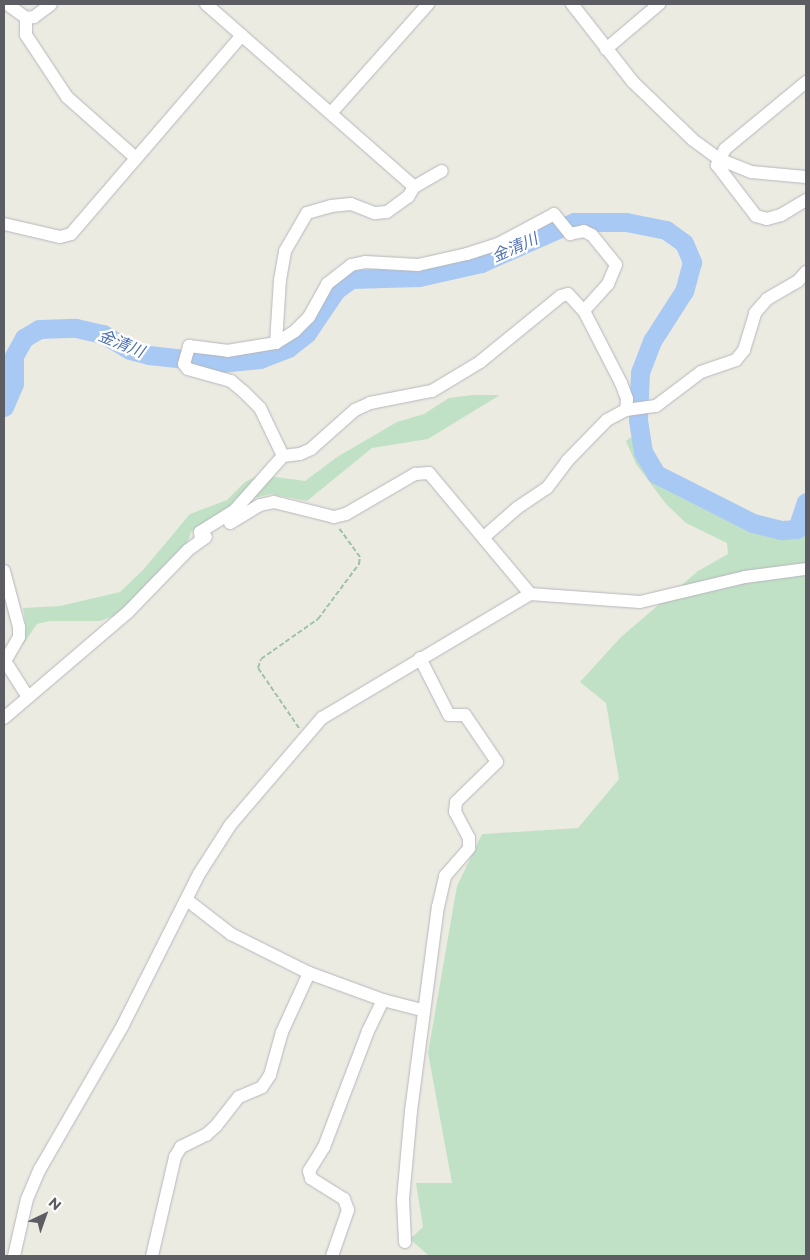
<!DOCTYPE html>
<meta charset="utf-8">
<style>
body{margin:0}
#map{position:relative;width:810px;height:1260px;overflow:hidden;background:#ecebe2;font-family:Montserrat,"Noto Sans JP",sans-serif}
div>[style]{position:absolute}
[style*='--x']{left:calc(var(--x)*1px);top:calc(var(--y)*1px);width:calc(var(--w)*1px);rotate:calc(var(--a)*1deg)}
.green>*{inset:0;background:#c1e1c6}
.river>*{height:19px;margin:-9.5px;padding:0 9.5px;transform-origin:9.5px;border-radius:9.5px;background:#a9c9f5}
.path>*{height:2px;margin-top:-1px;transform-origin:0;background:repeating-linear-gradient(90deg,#9cc1ab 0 5px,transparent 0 7.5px)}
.roads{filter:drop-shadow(0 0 1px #b5b7bb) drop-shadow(0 0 1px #b5b7bb)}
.minor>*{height:12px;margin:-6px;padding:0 6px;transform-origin:6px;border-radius:6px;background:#fff}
span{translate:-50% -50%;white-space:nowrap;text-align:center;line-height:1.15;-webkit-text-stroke:4.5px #fff;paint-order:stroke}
.water-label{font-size:16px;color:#4f72b6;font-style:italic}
.frame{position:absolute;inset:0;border:5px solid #5b5d62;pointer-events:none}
.north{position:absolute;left:20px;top:1190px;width:50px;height:50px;-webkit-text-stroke:4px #fff;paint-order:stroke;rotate:42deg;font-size:14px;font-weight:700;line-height:20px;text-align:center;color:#5b5d62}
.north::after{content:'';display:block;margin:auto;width:18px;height:22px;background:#5b5d62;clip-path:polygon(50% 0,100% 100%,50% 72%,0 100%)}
</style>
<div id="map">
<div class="green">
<div style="clip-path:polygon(472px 395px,500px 395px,428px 439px,372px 448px,307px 501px,271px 494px,254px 498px,268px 476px,305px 481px,337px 457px,397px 422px,424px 414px,449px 398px)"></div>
<div style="clip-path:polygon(631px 437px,652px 476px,673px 490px,713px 494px,742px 511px,784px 522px,806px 519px,806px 1256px,429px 1256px,410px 1239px,423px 1227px,416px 1183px,452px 1183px,428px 1053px,457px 886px,482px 834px,578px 828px,619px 779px,606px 703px,580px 682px,621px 637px,698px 571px,728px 554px,727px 543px,686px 523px,666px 504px,636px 464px,626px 441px)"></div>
<div style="clip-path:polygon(263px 473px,238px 502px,191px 532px,188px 541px,119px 614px,100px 621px,50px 621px,37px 624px,22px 646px,26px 628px,23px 608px,60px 606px,120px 592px,143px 570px,190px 514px,227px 500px,245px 482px)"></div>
</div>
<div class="river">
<div style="--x:4;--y:407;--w:25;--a:-67"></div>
<div style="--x:14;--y:384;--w:28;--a:-90"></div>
<div style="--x:14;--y:356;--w:21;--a:-61"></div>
<div style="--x:24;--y:338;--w:17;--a:-31"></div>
<div style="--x:39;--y:329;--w:37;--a:-2"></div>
<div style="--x:76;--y:328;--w:28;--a:13"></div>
<div style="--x:103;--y:334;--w:31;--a:31"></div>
<div style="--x:130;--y:350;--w:20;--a:15"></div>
<div style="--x:149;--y:355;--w:71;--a:6.4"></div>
<div style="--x:220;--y:363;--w:40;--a:-5.7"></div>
<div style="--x:260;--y:359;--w:30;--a:-21"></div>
<div style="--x:288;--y:348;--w:24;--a:-38"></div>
<div style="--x:307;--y:333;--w:52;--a:-56"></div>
<div style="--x:336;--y:290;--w:19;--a:-36"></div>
<div style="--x:351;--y:279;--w:68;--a:-1.7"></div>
<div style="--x:419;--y:277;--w:64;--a:-12.7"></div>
<div style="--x:481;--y:263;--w:102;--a:-23.8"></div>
<div style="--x:574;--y:222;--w:52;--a:0"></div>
<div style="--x:626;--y:222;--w:41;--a:11.3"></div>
<div style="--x:666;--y:230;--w:22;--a:36"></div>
<div style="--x:684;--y:243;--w:21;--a:67"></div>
<div style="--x:692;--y:262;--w:30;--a:105"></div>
<div style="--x:684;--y:291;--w:59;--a:122.6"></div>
<div style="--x:652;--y:341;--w:33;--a:111"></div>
<div style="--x:640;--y:372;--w:48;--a:92.4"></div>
<div style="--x:638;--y:420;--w:32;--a:81"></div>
<div style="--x:643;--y:452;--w:26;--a:59"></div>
<div style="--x:656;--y:474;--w:109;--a:26.8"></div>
<div style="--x:753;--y:523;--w:30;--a:14"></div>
<div style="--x:782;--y:530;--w:15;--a:-4"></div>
<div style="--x:797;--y:529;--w:28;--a:-72"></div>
</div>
<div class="path">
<div style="--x:299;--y:728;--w:73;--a:-124.3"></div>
<div style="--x:258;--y:668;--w:9;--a:-72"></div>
<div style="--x:261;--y:659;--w:70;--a:-35.1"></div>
<div style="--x:318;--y:619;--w:69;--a:-53.3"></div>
<div style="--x:359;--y:564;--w:7;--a:-82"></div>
<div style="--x:360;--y:557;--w:36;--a:-126"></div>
</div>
<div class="roads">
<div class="minor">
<div style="--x:7;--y:4;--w:24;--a:36"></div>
<div style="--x:26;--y:18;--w:8;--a:-7"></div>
<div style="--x:34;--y:17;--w:21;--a:-37"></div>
<div style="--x:206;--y:4;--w:277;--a:41.3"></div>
<div style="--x:572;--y:4;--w:99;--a:52"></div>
<div style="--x:633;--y:82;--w:83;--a:44"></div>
<div style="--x:693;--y:140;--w:32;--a:36"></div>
<div style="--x:719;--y:159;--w:35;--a:22"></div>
<div style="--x:751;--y:172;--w:55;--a:5.2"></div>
<div style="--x:26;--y:18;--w:17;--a:90"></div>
<div style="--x:26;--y:35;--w:74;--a:56.5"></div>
<div style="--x:67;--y:97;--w:92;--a:41.5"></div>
<div style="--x:606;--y:49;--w:70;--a:-40.3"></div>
<div style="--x:806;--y:82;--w:105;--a:140.4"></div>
<div style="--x:725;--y:149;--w:18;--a:117"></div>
<div style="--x:717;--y:165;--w:64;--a:52.6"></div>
<div style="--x:756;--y:216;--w:11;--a:15"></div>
<div style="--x:767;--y:219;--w:15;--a:-16"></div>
<div style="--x:781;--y:215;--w:29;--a:-31"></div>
<div style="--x:331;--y:113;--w:146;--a:-48.3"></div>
<div style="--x:4;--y:224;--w:57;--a:13.1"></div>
<div style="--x:60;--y:237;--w:11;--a:-15"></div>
<div style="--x:71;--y:234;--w:262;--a:-49.3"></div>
<div style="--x:276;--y:343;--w:63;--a:-86.4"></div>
<div style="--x:280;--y:280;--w:29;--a:-80"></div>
<div style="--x:285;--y:251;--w:44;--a:-59.9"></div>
<div style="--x:307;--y:213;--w:25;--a:-16"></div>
<div style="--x:331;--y:206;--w:20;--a:-6"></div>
<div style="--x:351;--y:204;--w:26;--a:21"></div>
<div style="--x:375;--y:213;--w:12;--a:-5"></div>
<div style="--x:387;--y:212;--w:26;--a:-36"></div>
<div style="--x:408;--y:197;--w:12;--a:-59"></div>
<div style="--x:414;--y:187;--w:32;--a:-30"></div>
<div style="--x:283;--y:456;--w:17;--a:-7"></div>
<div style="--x:300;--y:454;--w:12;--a:-24"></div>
<div style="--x:311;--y:449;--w:59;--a:-41.6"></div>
<div style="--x:355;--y:410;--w:17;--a:-25"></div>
<div style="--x:370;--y:403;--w:63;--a:-11"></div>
<div style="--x:432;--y:391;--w:56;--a:-31.1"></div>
<div style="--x:480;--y:362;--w:104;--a:-39.2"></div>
<div style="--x:561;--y:296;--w:7;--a:-16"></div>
<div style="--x:568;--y:294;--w:23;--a:47"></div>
<div style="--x:584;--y:311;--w:81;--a:62.8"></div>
<div style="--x:621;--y:383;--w:17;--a:69"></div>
<div style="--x:627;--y:399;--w:11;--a:95"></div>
<div style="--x:230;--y:523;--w:35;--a:-31"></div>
<div style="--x:260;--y:505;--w:14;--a:-12"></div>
<div style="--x:274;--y:502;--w:62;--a:14"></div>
<div style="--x:334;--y:517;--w:12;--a:-14"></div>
<div style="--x:346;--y:514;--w:80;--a:-30.1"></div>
<div style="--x:415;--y:474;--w:14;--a:-4"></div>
<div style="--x:429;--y:473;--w:158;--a:50.1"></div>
<div style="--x:484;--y:537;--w:44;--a:-41.3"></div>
<div style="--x:517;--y:508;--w:36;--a:-34"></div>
<div style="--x:547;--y:488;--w:34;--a:-53"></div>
<div style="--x:567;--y:461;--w:57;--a:-45.7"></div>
<div style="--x:607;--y:420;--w:21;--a:-28"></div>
<div style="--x:626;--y:410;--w:30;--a:-8"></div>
<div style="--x:656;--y:406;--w:56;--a:-37.1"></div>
<div style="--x:701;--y:372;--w:37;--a:-19"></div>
<div style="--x:736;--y:360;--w:13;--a:-51"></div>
<div style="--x:744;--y:350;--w:39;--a:-73"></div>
<div style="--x:755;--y:313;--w:18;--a:-49"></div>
<div style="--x:767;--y:299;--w:36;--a:-30"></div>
<div style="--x:798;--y:281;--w:12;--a:-48"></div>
<div style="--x:201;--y:540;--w:8;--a:-97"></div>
<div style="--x:200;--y:532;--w:40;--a:-32"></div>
<div style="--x:234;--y:511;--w:74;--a:-48.3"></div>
<div style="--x:283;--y:456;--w:53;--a:-115.6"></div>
<div style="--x:260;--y:408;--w:23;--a:-135"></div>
<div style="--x:244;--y:392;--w:17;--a:-140"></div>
<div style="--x:231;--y:381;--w:45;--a:-164.4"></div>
<div style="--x:188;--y:369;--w:6;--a:-129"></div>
<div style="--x:184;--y:364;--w:19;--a:-74"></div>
<div style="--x:189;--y:346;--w:38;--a:7"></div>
<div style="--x:227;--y:351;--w:50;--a:-9.3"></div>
<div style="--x:276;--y:343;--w:22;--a:-32"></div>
<div style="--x:295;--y:331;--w:20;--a:-45"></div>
<div style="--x:309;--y:317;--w:38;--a:-61"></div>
<div style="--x:327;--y:284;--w:31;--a:-38"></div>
<div style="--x:351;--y:265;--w:14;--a:-12"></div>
<div style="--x:365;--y:262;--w:53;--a:3.2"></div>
<div style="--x:418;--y:265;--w:50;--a:-12.7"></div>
<div style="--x:467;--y:254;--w:35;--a:-18"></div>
<div style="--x:500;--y:243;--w:61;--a:-28.2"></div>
<div style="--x:554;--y:214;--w:26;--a:51"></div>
<div style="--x:570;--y:234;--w:14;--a:-12"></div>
<div style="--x:584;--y:231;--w:9;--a:27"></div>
<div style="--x:592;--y:235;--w:38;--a:51"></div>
<div style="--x:616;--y:265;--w:21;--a:113"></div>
<div style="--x:608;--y:284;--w:36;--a:132"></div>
<div style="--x:4;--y:571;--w:58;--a:75"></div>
<div style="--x:19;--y:627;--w:10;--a:90"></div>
<div style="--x:19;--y:637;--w:28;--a:120"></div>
<div style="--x:5;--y:661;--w:43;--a:57.4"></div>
<div style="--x:4;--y:718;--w:163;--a:-40.5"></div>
<div style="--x:128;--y:612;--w:86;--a:-45.9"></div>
<div style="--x:188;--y:550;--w:22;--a:-36"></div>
<div style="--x:187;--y:900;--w:56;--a:37.7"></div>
<div style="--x:231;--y:934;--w:87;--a:26.6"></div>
<div style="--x:309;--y:973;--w:79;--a:20"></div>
<div style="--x:383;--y:1000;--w:40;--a:14.4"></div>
<div style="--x:405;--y:1242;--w:43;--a:-92.7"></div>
<div style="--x:403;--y:1199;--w:88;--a:-84.8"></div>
<div style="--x:411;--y:1111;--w:206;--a:-82.5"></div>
<div style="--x:438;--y:907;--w:32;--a:-77"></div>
<div style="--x:445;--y:876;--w:37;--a:-49"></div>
<div style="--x:469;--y:848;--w:10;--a:-90"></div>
<div style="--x:469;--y:838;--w:30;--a:-118"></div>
<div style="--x:455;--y:812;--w:10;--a:-84"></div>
<div style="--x:456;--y:802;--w:57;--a:-44.3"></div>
<div style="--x:497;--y:762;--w:57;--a:-124.2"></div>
<div style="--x:465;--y:715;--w:16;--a:180"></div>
<div style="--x:449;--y:715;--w:64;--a:-117"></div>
<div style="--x:14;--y:1256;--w:58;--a:-77.2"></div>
<div style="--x:27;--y:1199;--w:33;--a:-67"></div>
<div style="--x:40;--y:1169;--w:166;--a:-60"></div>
<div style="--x:123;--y:1025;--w:169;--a:-63.3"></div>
<div style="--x:199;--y:874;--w:59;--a:-57.4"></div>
<div style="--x:231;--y:824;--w:140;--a:-49.4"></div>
<div style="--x:322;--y:718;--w:242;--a:-30.8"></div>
<div style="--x:530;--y:594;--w:110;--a:4.2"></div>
<div style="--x:640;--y:602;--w:108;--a:-13.4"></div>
<div style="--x:745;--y:577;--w:62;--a:-7.5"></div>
<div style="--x:152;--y:1256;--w:102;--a:-76.9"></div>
<div style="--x:175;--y:1157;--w:12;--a:-59"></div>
<div style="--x:181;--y:1147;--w:28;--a:-26"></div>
<div style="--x:206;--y:1135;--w:13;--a:-42"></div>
<div style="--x:216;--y:1126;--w:37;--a:-52"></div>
<div style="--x:239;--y:1097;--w:25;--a:-23"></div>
<div style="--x:262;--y:1087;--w:14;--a:-56"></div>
<div style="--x:270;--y:1075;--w:45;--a:-74.4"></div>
<div style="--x:282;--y:1032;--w:65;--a:-65.4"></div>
<div style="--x:332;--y:1256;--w:49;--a:-70.8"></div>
<div style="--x:348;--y:1210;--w:12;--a:-110"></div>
<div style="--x:344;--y:1199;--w:39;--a:-148"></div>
<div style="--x:311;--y:1178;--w:7;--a:-106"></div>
<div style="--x:309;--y:1171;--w:28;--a:-58"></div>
<div style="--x:324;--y:1147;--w:124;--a:-69.2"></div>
<div style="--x:368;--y:1031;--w:34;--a:-64"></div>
</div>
</div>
<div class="water-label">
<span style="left:515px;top:248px;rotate:-24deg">金清川</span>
<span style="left:121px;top:344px;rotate:22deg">金清川</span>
</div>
<div class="frame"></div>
<div class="north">N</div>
</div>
